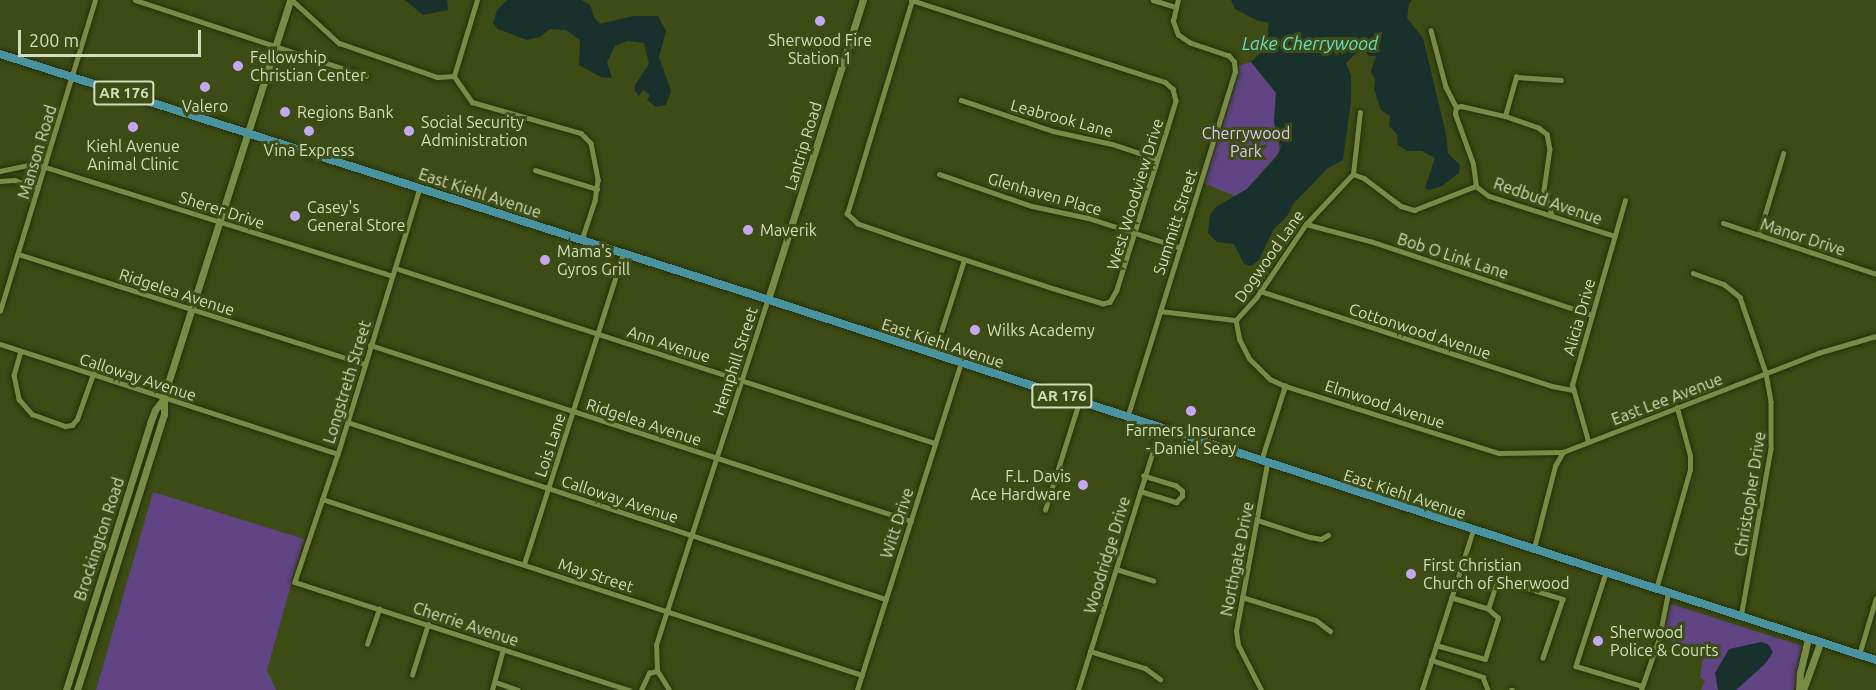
<!DOCTYPE html>
<style>
body{margin:0}
#map{position:relative;width:1876px;height:690px;overflow:hidden;background:#3d4b15;font-family:Ubuntu,sans-serif}
div>[style]{position:absolute}
[style*='--x']{left:calc(var(--x)*1px);top:calc(var(--y)*1px);width:calc(var(--w)*1px);rotate:calc(var(--a)*1deg)}
.green>*{inset:0;background:#604483}
.water>*{inset:0;background:#19312d}
.roads{filter:drop-shadow(0 0 2px #26300a) drop-shadow(0 0 2px #26300a)}
.street>*{height:4.5px;margin:-2.25px;padding:0 2.25px;transform-origin:2.25px;border-radius:2.25px;background:#788c46}
.secondary>*{height:7px;margin:-3.5px;padding:0 3.5px;transform-origin:3.5px;border-radius:3.5px;background:#788c46}
.primary>*{height:8px;margin:-4px;padding:0 4px;transform-origin:4px;border-radius:4px;background:#4992a0}
.dots>*{width:16px;height:16px;translate:-50% -50%;box-sizing:border-box;border:3px solid #3d4b15;border-radius:50%}
span{translate:-50% -50%;white-space:nowrap;text-align:center;line-height:1.15;-webkit-text-stroke:6px #3d4b15;paint-order:stroke}
.shield-label span{padding:2px 4px;background:#3d4b15;border:2px solid;border-radius:4px;-webkit-text-stroke-width:0}
.shield-label{font-size:15px;color:#d2debb;font-weight:700}
.poi-label{font-size:16px;color:#d2debb}
.left{translate:0 -50%;text-align:left}
.right{translate:-100% -50%;text-align:right}
.street-label{font-size:16px;color:#d2debb}
.park-label{font-size:16px;color:#dcc8fc}
.water-label{font-size:18px;color:#64dccb;font-style:italic}
.scale{position:absolute;left:18px;top:30px;width:183px;height:27px;box-sizing:border-box;border:3px solid #d2debb;border-top:0;padding-left:8px;font-size:18px;line-height:21px;white-space:nowrap;color:#d2debb;-webkit-text-stroke:4px #3d4b15;paint-order:stroke}
</style>
<div id="map">
<div class="green">
<div style="clip-path:polygon(1251px 62px,1276px 93px,1274px 122px,1280px 151px,1247px 189px,1235px 196px,1201px 182px,1235px 67px)"></div>
<div style="clip-path:polygon(153px 492px,304px 539px,267px 670px,276px 690px,96px 690px)"></div>
<div style="clip-path:polygon(1671px 604px,1802px 646px,1794px 690px,1701px 690px,1705px 681px,1700px 677px,1703px 658px,1685px 651px,1685px 646px,1662px 637px)"></div>
</div>
<div class="water">
<div style="clip-path:polygon(405px 0,447px 0,448px 10px,423px 15px)"></div>
<div style="clip-path:polygon(507px 0,581px 0,590px 5px,594px 17px,600px 24px,633px 16px,658px 16px,666px 31px,659px 57px,671px 91px,666px 105px,656px 107px,647px 100px,650px 95px,643px 90px,639px 96px,635px 91px,635px 85px,649px 64px,644px 43px,628px 41px,615px 46px,607px 62px,612px 78px,601px 77px,579px 65px,580px 40px,566px 30px,550px 29px,540px 37px,527px 40px,498px 29px,493px 23px,497px 10px)"></div>
<div style="clip-path:polygon(1231px 0,1412px 0,1409px 4px,1407px 18px,1423px 38px,1446px 134px,1448px 153px,1460px 165px,1459px 173px,1442px 186px,1429px 190px,1425px 188px,1435px 158px,1422px 151px,1407px 151px,1398px 145px,1397px 134px,1389px 126px,1390px 116px,1381px 110px,1374px 89px,1375px 80px,1371px 71px,1376px 56px,1368px 56px,1366px 50px,1359px 50px,1346px 63px,1351px 76px,1351px 102px,1343px 160px,1327px 169px,1294px 203px,1287px 216px,1273px 230px,1259px 260px,1251px 266px,1244px 264px,1234px 244px,1217px 242px,1208px 233px,1210px 215px,1216px 207px,1247px 189px,1277px 156px,1281px 147px,1274px 122px,1276px 93px,1251px 62px,1265px 49px,1269px 23px,1256px 20px,1235px 9px)"></div>
<div style="clip-path:polygon(1761px 642px,1768px 644px,1773px 652px,1765px 664px,1736px 690px,1718px 690px,1715px 673px,1729px 649px)"></div>
</div>
<div class="roads">
<div class="street">
<div style="--x:135;--y:0;--w:243;--a:18.2"></div>
<div style="--x:292;--y:0;--w:64;--a:42.5"></div>
<div style="--x:339;--y:43;--w:104;--a:19.1"></div>
<div style="--x:437;--y:77;--w:17;--a:-3"></div>
<div style="--x:454;--y:76;--w:32;--a:55"></div>
<div style="--x:472;--y:102;--w:113;--a:15.9"></div>
<div style="--x:581;--y:133;--w:14;--a:45"></div>
<div style="--x:591;--y:143;--w:38;--a:79"></div>
<div style="--x:598;--y:180;--w:21;--a:98"></div>
<div style="--x:595;--y:201;--w:41;--a:108.4"></div>
<div style="--x:911;--y:0;--w:267;--a:17.9"></div>
<div style="--x:1165;--y:82;--w:11;--a:41"></div>
<div style="--x:1173;--y:89;--w:12;--a:76"></div>
<div style="--x:1176;--y:101;--w:27;--a:107"></div>
<div style="--x:1168;--y:127;--w:171;--a:107.4"></div>
<div style="--x:1117;--y:290;--w:14;--a:120"></div>
<div style="--x:1110;--y:302;--w:7;--a:164"></div>
<div style="--x:1103;--y:304;--w:48;--a:-163.1"></div>
<div style="--x:1057;--y:290;--w:158;--a:-161.9"></div>
<div style="--x:907;--y:241;--w:52;--a:-160.9"></div>
<div style="--x:858;--y:224;--w:15;--a:-138"></div>
<div style="--x:847;--y:214;--w:224;--a:-73.1"></div>
<div style="--x:1153;--y:0;--w:24;--a:17"></div>
<div style="--x:1431;--y:30;--w:59;--a:75.3"></div>
<div style="--x:1446;--y:87;--w:22;--a:63"></div>
<div style="--x:454;--y:76;--w:79;--a:-73.2"></div>
<div style="--x:961;--y:100;--w:97;--a:18.6"></div>
<div style="--x:1053;--y:131;--w:60;--a:12.4"></div>
<div style="--x:1112;--y:144;--w:47;--a:18.4"></div>
<div style="--x:1505;--y:116;--w:41;--a:-74.2"></div>
<div style="--x:1516;--y:77;--w:45;--a:3.8"></div>
<div style="--x:535;--y:170;--w:65;--a:17"></div>
<div style="--x:0;--y:171;--w:35;--a:-12"></div>
<div style="--x:34;--y:164;--w:11;--a:15"></div>
<div style="--x:45;--y:167;--w:364;--a:17.4"></div>
<div style="--x:939;--y:174;--w:98;--a:19"></div>
<div style="--x:1032;--y:206;--w:57;--a:12.1"></div>
<div style="--x:1088;--y:218;--w:96;--a:17.7"></div>
<div style="--x:1353;--y:174;--w:62;--a:-83.6"></div>
<div style="--x:0;--y:181;--w:14;--a:-4"></div>
<div style="--x:14;--y:180;--w:25;--a:18"></div>
<div style="--x:1476;--y:186;--w:22;--a:-98"></div>
<div style="--x:1473;--y:164;--w:53;--a:-109.8"></div>
<div style="--x:1455;--y:114;--w:7;--a:-82"></div>
<div style="--x:1456;--y:107;--w:5;--a:-11"></div>
<div style="--x:1461;--y:106;--w:45;--a:12.8"></div>
<div style="--x:1505;--y:116;--w:36;--a:19"></div>
<div style="--x:1539;--y:128;--w:10;--a:37"></div>
<div style="--x:1547;--y:134;--w:15;--a:79"></div>
<div style="--x:1550;--y:149;--w:41;--a:98.3"></div>
<div style="--x:1544;--y:190;--w:26;--a:72"></div>
<div style="--x:1476;--y:186;--w:16;--a:38"></div>
<div style="--x:1489;--y:196;--w:132;--a:17.6"></div>
<div style="--x:420;--y:188;--w:278;--a:107.1"></div>
<div style="--x:338;--y:454;--w:135;--a:108.6"></div>
<div style="--x:295;--y:582;--w:352;--a:17.9"></div>
<div style="--x:1723;--y:223;--w:161;--a:18.4"></div>
<div style="--x:1306;--y:224;--w:66;--a:14.9"></div>
<div style="--x:1370;--y:241;--w:234;--a:18.4"></div>
<div style="--x:1759;--y:234;--w:84;--a:-73.3"></div>
<div style="--x:18;--y:254;--w:363;--a:17.6"></div>
<div style="--x:395;--y:268;--w:568;--a:17.96"></div>
<div style="--x:1693;--y:273;--w:33;--a:20"></div>
<div style="--x:1724;--y:284;--w:21;--a:39"></div>
<div style="--x:1740;--y:297;--w:80;--a:71.1"></div>
<div style="--x:1766;--y:373;--w:29;--a:80"></div>
<div style="--x:1771;--y:402;--w:47;--a:90"></div>
<div style="--x:1771;--y:449;--w:171;--a:100.1"></div>
<div style="--x:1260;--y:291;--w:307;--a:18"></div>
<div style="--x:1552;--y:386;--w:20;--a:11"></div>
<div style="--x:0;--y:311;--w:325;--a:-73"></div>
<div style="--x:1160;--y:311;--w:77;--a:6.8"></div>
<div style="--x:1236;--y:320;--w:30;--a:-48"></div>
<div style="--x:1256;--y:298;--w:89;--a:-56"></div>
<div style="--x:1306;--y:224;--w:69;--a:-46.8"></div>
<div style="--x:1353;--y:174;--w:12;--a:20"></div>
<div style="--x:1364;--y:178;--w:46;--a:37.1"></div>
<div style="--x:1401;--y:206;--w:14;--a:17"></div>
<div style="--x:1414;--y:210;--w:66;--a:-21.2"></div>
<div style="--x:1236;--y:320;--w:20;--a:79"></div>
<div style="--x:1240;--y:340;--w:20;--a:63"></div>
<div style="--x:1249;--y:358;--w:30;--a:45"></div>
<div style="--x:1270;--y:379;--w:17;--a:25"></div>
<div style="--x:1285;--y:386;--w:224;--a:17.4"></div>
<div style="--x:1499;--y:453;--w:64;--a:-0.9"></div>
<div style="--x:0;--y:344;--w:355;--a:18"></div>
<div style="--x:370;--y:345;--w:569;--a:18.02"></div>
<div style="--x:21;--y:351;--w:25;--a:106"></div>
<div style="--x:14;--y:375;--w:25;--a:78"></div>
<div style="--x:19;--y:399;--w:20;--a:49"></div>
<div style="--x:32;--y:414;--w:35;--a:20"></div>
<div style="--x:65;--y:426;--w:7;--a:-8"></div>
<div style="--x:72;--y:425;--w:8;--a:-50"></div>
<div style="--x:77;--y:419;--w:48;--a:-70.4"></div>
<div style="--x:934;--y:354;--w:99;--a:-72.3"></div>
<div style="--x:1127;--y:418;--w:362;--a:-72.7"></div>
<div style="--x:1235;--y:72;--w:10;--a:-96"></div>
<div style="--x:1234;--y:62;--w:8;--a:-130"></div>
<div style="--x:1229;--y:56;--w:41;--a:-161.6"></div>
<div style="--x:1190;--y:43;--w:14;--a:-146"></div>
<div style="--x:1178;--y:35;--w:15;--a:-110"></div>
<div style="--x:1173;--y:21;--w:22;--a:-77"></div>
<div style="--x:347;--y:422;--w:567;--a:18.18"></div>
<div style="--x:1588;--y:441;--w:58;--a:-105.9"></div>
<div style="--x:1572;--y:385;--w:192;--a:-74"></div>
<div style="--x:1261;--y:461;--w:79;--a:-72.3"></div>
<div style="--x:1140;--y:491;--w:38;--a:17"></div>
<div style="--x:1176;--y:502;--w:8;--a:-45"></div>
<div style="--x:1182;--y:496;--w:5;--a:-90"></div>
<div style="--x:1182;--y:491;--w:8;--a:-140"></div>
<div style="--x:1176;--y:486;--w:34;--a:-163"></div>
<div style="--x:322;--y:499;--w:568;--a:18.05"></div>
<div style="--x:1045;--y:510;--w:113;--a:-72.5"></div>
<div style="--x:1257;--y:520;--w:56;--a:17.8"></div>
<div style="--x:1310;--y:537;--w:11;--a:10"></div>
<div style="--x:1321;--y:539;--w:8;--a:-30"></div>
<div style="--x:1534;--y:548;--w:85;--a:-75.6"></div>
<div style="--x:1555;--y:466;--w:16;--a:-60"></div>
<div style="--x:1563;--y:452;--w:274;--a:-21.2"></div>
<div style="--x:1818;--y:353;--w:60;--a:-16.3"></div>
<div style="--x:524;--y:564;--w:326;--a:-72.3"></div>
<div style="--x:1116;--y:569;--w:39;--a:17"></div>
<div style="--x:1606;--y:573;--w:98;--a:107.9"></div>
<div style="--x:1576;--y:666;--w:69;--a:16.9"></div>
<div style="--x:1656;--y:589;--w:124;--a:-74.1"></div>
<div style="--x:1690;--y:470;--w:14;--a:-90"></div>
<div style="--x:1690;--y:456;--w:50;--a:-105.2"></div>
<div style="--x:1242;--y:597;--w:77;--a:17.3"></div>
<div style="--x:1316;--y:620;--w:18;--a:38"></div>
<div style="--x:1488;--y:609;--w:32;--a:-72"></div>
<div style="--x:1498;--y:579;--w:68;--a:17.1"></div>
<div style="--x:1563;--y:599;--w:62;--a:108.7"></div>
<div style="--x:367;--y:644;--w:37;--a:-71"></div>
<div style="--x:1436;--y:645;--w:51;--a:15.9"></div>
<div style="--x:1485;--y:659;--w:43;--a:-72.4"></div>
<div style="--x:1498;--y:618;--w:13;--a:-138"></div>
<div style="--x:1488;--y:609;--w:38;--a:-163"></div>
<div style="--x:1090;--y:651;--w:58;--a:17.2"></div>
<div style="--x:1145;--y:668;--w:19;--a:36"></div>
<div style="--x:1859;--y:655;--w:59;--a:-73.4"></div>
<div style="--x:1431;--y:660;--w:55;--a:18.1"></div>
<div style="--x:1483;--y:677;--w:14;--a:69"></div>
<div style="--x:412;--y:675;--w:53;--a:-72.6"></div>
<div style="--x:495;--y:682;--w:24;--a:19"></div>
<div style="--x:492;--y:690;--w:42;--a:-75"></div>
<div style="--x:641;--y:690;--w:19;--a:-65"></div>
<div style="--x:649;--y:673;--w:8;--a:-14"></div>
<div style="--x:669;--y:690;--w:22;--a:-122"></div>
<div style="--x:657;--y:671;--w:26;--a:-92"></div>
<div style="--x:656;--y:645;--w:364;--a:-72.1"></div>
<div style="--x:857;--y:690;--w:343;--a:-72.4"></div>
<div style="--x:1078;--y:690;--w:275;--a:-72.6"></div>
<div style="--x:1261;--y:690;--w:51;--a:-117.1"></div>
<div style="--x:1238;--y:645;--w:14;--a:-98"></div>
<div style="--x:1236;--y:631;--w:170;--a:-79.5"></div>
<div style="--x:1422;--y:690;--w:168;--a:-72.3"></div>
<div style="--x:1511;--y:690;--w:2;--a:0"></div>
<div style="--x:1641;--y:690;--w:55;--a:-70.9"></div>
<div style="--x:1659;--y:638;--w:46;--a:-78.7"></div>
</div>
<div class="secondary">
<div style="--x:768;--y:299;--w:314;--a:-72.4"></div>
<div style="--x:66;--y:690;--w:280;--a:-72.5"></div>
<div style="--x:150;--y:423;--w:14;--a:-69"></div>
<div style="--x:155;--y:410;--w:15;--a:-53"></div>
<div style="--x:77;--y:690;--w:289;--a:-72.5"></div>
<div style="--x:164;--y:414;--w:16;--a:-90"></div>
<div style="--x:164;--y:398;--w:12;--a:-76"></div>
<div style="--x:167;--y:386;--w:405;--a:-72.3"></div>
<div style="--x:1799;--y:690;--w:17;--a:-87"></div>
<div style="--x:1800;--y:673;--w:35;--a:-77"></div>
<div style="--x:1803;--y:690;--w:50;--a:-70.1"></div>
</div>
<div class="primary">
<div style="--x:0;--y:54;--w:798;--a:17.73"></div>
<div style="--x:760;--y:297;--w:1174;--a:18.02"></div>
</div>
</div>
<div class="dots">
<div style="left:820px;top:21px;background:#c5a7f1"></div>
<div style="left:238px;top:66px;background:#c5a7f1"></div>
<div style="left:205px;top:87px;background:#c5a7f1"></div>
<div style="left:285px;top:112px;background:#c5a7f1"></div>
<div style="left:133px;top:127px;background:#c5a7f1"></div>
<div style="left:309px;top:131px;background:#c5a7f1"></div>
<div style="left:409px;top:131px;background:#c5a7f1"></div>
<div style="left:295px;top:216px;background:#c5a7f1"></div>
<div style="left:748px;top:230px;background:#c5a7f1"></div>
<div style="left:545px;top:260px;background:#c5a7f1"></div>
<div style="left:975px;top:330px;background:#c5a7f1"></div>
<div style="left:1191px;top:411px;background:#c5a7f1"></div>
<div style="left:1083px;top:485px;background:#c5a7f1"></div>
<div style="left:1411px;top:574px;background:#c5a7f1"></div>
<div style="left:1598px;top:641px;background:#c5a7f1"></div>
</div>
<div class="shield-label">
<span style="left:124px;top:93px">AR 176</span>
<span style="left:1062px;top:396px">AR 176</span>
</div>
<div class="poi-label">
<span style="left:820px;top:49px">Sherwood Fire<br>Station 1</span>
<span class="left" style="left:250px;top:66px">Fellowship<br>Christian Center</span>
<span style="left:205px;top:106px">Valero</span>
<span class="left" style="left:297px;top:112px">Regions Bank</span>
<span class="left" style="left:421px;top:131px">Social Security<br>Administration</span>
<span style="left:133px;top:155px">Kiehl Avenue<br>Animal Clinic</span>
<span style="left:309px;top:150px">Vina Express</span>
<span class="left" style="left:307px;top:216px">Casey's<br>General Store</span>
<span class="left" style="left:760px;top:230px">Maverik</span>
<span class="left" style="left:557px;top:260px">Mama's<br>Gyros Grill</span>
<span class="left" style="left:987px;top:330px">Wilks Academy</span>
<span style="left:1191px;top:439px">Farmers Insurance<br>- Daniel Seay</span>
<span class="right" style="left:1071px;top:485px">F.L. Davis<br>Ace Hardware</span>
<span class="left" style="left:1423px;top:574px">First Christian<br>Church of Sherwood</span>
<span class="left" style="left:1610px;top:641px">Sherwood<br>Police &amp; Courts</span>
</div>
<div class="street-label">
<span style="left:1062px;top:118px;rotate:15deg">Leabrook Lane</span>
<span style="left:803px;top:146px;rotate:-73deg">Lantrip Road</span>
<span style="left:37px;top:152px;rotate:-73deg">Manson Road</span>
<span style="left:480px;top:193px;rotate:18deg">East Kiehl Avenue</span>
<span style="left:1045px;top:194px;rotate:16deg">Glenhaven Place</span>
<span style="left:1135px;top:194px;rotate:-73deg">West Woodview Drive</span>
<span style="left:1548px;top:201px;rotate:19deg">Redbud Avenue</span>
<span style="left:222px;top:210px;rotate:18deg">Sherer Drive</span>
<span style="left:1175px;top:222px;rotate:-72deg">Summitt Street</span>
<span style="left:1803px;top:237px;rotate:18deg">Manor Drive</span>
<span style="left:1269px;top:256px;rotate:-55deg">Dogwood Lane</span>
<span style="left:1453px;top:256px;rotate:18deg">Bob O Link Lane</span>
<span style="left:177px;top:292px;rotate:18deg">Ridgelea Avenue</span>
<span style="left:1579px;top:317px;rotate:-74deg">Alicia Drive</span>
<span style="left:1420px;top:331px;rotate:18deg">Cottonwood Avenue</span>
<span style="left:943px;top:343px;rotate:18deg">East Kiehl Avenue</span>
<span style="left:669px;top:344px;rotate:18deg">Ann Avenue</span>
<span style="left:735px;top:361px;rotate:-72deg">Hemphill Street</span>
<span style="left:138px;top:377px;rotate:18deg">Calloway Avenue</span>
<span style="left:347px;top:382px;rotate:-73deg">Longstreth Street</span>
<span style="left:1667px;top:399px;rotate:-21deg">East Lee Avenue</span>
<span style="left:1385px;top:404px;rotate:18deg">Elmwood Avenue</span>
<span style="left:644px;top:422px;rotate:18deg">Ridgelea Avenue</span>
<span style="left:550px;top:445px;rotate:-72deg">Lois Lane</span>
<span style="left:1405px;top:494px;rotate:18deg">East Kiehl Avenue</span>
<span style="left:1750px;top:494px;rotate:-81deg">Christopher Drive</span>
<span style="left:620px;top:499px;rotate:18deg">Calloway Avenue</span>
<span style="left:897px;top:523px;rotate:-72deg">Witt Drive</span>
<span style="left:99px;top:539px;rotate:-72deg">Brockington Road</span>
<span style="left:1107px;top:555px;rotate:-73deg">Woodridge Drive</span>
<span style="left:1237px;top:559px;rotate:-79deg">Northgate Drive</span>
<span style="left:596px;top:575px;rotate:18deg">May Street</span>
<span style="left:466px;top:624px;rotate:18deg">Cherrie Avenue</span>
</div>
<div class="park-label">
<span style="left:1246px;top:142px">Cherrywood<br>Park</span>
</div>
<div class="water-label">
<span style="left:1310px;top:43px">Lake Cherrywood</span>
</div>
<div class="scale">200 m</div>
</div>
